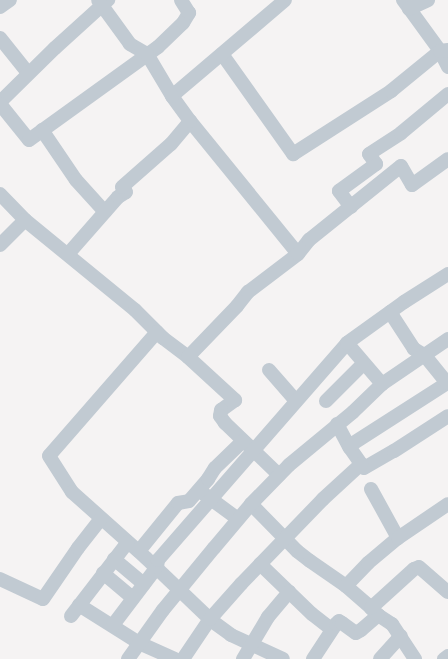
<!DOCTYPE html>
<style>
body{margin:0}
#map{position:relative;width:448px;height:659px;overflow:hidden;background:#f5f3f3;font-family:Rubik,sans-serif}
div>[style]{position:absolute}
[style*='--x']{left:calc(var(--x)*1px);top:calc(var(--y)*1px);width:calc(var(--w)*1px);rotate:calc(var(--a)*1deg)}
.street>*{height:14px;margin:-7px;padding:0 7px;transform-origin:7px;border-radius:7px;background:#c1cad2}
span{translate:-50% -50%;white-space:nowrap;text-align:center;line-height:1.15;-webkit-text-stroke:3px #fff;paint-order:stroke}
</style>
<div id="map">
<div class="street">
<div style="--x:403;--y:0;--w:63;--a:54"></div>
<div style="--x:440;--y:51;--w:18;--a:63"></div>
<div style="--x:0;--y:7;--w:12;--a:-35"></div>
<div style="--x:409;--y:9;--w:21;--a:-25"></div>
<div style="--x:0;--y:38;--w:45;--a:51.3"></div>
<div style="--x:222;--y:54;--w:123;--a:54.6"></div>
<div style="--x:293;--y:154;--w:117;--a:-32.7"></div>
<div style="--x:391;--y:91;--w:63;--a:-39.2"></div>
<div style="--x:440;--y:51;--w:8;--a:-7"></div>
<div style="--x:172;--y:96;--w:148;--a:-40.3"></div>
<div style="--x:0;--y:102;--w:77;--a:-44.5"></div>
<div style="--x:55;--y:48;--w:72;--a:-42.2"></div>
<div style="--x:0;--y:104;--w:46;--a:51.1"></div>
<div style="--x:29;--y:140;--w:159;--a:-35.8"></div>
<div style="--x:158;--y:47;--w:35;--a:-44"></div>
<div style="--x:183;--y:23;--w:12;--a:-59"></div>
<div style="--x:189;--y:13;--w:15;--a:-122"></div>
<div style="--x:190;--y:121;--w:171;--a:50.9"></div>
<div style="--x:42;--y:130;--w:60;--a:55.8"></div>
<div style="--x:76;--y:180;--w:43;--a:47.8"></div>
<div style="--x:0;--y:194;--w:36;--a:46"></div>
<div style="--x:25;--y:220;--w:142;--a:39.3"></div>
<div style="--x:135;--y:310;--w:40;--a:45"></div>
<div style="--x:163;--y:338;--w:31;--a:37"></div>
<div style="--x:188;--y:357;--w:64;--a:42.5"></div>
<div style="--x:235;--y:400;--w:17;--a:144"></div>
<div style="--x:221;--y:410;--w:6;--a:99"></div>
<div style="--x:220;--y:416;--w:9;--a:54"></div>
<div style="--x:225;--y:423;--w:75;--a:43.9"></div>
<div style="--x:351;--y:207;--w:20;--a:-127"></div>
<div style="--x:339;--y:191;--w:46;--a:-36.1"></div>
<div style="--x:376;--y:164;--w:12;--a:-125"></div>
<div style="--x:369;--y:154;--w:38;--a:-33"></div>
<div style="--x:401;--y:133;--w:61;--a:-39.7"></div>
<div style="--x:0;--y:245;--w:35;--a:-45"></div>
<div style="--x:68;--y:254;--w:76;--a:-48.7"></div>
<div style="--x:118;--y:197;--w:9;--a:-32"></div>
<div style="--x:126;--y:192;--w:6;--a:-129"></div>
<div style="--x:122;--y:187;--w:65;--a:-41.3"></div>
<div style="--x:171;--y:144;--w:30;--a:-50"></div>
<div style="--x:190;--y:121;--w:31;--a:-126"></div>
<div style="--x:172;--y:96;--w:49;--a:-120.8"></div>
<div style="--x:147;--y:54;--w:20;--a:-150"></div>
<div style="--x:130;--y:44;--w:54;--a:-126"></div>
<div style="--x:157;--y:332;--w:164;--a:131.1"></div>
<div style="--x:49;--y:456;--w:43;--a:57.4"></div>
<div style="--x:72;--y:492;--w:99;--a:41.7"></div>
<div style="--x:146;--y:558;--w:91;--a:43.7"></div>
<div style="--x:212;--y:621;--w:24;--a:36"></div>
<div style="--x:231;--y:635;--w:57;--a:24.8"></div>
<div style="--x:347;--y:343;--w:54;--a:49.5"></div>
<div style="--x:188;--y:357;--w:71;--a:-46.1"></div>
<div style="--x:237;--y:306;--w:18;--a:-52"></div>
<div style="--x:248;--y:292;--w:63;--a:-37.2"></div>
<div style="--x:298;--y:254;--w:18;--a:-52"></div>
<div style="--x:309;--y:240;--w:118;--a:-38.8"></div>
<div style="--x:401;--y:166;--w:22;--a:60"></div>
<div style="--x:412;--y:185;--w:44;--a:-35.8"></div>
<div style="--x:269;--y:370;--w:41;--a:48.9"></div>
<div style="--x:326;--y:401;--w:52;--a:-45"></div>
<div style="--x:337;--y:424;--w:27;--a:62"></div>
<div style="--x:350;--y:448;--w:24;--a:55"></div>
<div style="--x:364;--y:468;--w:34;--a:-30"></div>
<div style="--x:394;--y:451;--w:64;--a:-32.9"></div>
<div style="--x:349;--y:446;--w:117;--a:-32.7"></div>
<div style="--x:447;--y:383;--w:36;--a:-129"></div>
<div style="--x:424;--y:355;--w:12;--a:-149"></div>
<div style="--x:414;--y:349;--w:44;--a:-123"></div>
<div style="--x:371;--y:489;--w:56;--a:61.1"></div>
<div style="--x:204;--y:494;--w:42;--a:36.3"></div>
<div style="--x:251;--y:504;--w:66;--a:45.6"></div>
<div style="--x:297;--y:551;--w:16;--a:38"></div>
<div style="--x:310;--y:561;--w:44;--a:34.8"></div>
<div style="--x:346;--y:586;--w:33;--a:41"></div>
<div style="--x:139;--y:551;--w:62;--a:-50.9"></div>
<div style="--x:178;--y:503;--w:11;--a:-10"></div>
<div style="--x:189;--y:501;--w:29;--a:-49"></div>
<div style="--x:208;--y:479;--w:13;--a:-58"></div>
<div style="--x:215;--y:468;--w:39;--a:-44"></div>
<div style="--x:114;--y:559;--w:39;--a:40"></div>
<div style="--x:260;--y:564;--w:72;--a:43.9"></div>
<div style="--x:312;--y:614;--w:24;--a:38"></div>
<div style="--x:103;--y:573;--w:39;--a:40"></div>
<div style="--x:0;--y:579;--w:47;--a:24.9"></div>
<div style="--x:43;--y:599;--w:62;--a:-55.5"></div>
<div style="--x:78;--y:548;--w:37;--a:-52"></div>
<div style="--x:346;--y:586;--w:32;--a:-46"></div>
<div style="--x:368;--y:563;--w:39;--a:-40"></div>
<div style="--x:398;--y:538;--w:60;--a:-34.2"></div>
<div style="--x:79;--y:605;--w:71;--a:32.3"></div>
<div style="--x:139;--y:643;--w:39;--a:24"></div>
<div style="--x:378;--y:615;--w:17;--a:33"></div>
<div style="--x:392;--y:624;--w:42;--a:56.7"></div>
<div style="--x:71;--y:616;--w:93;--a:-52.4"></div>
<div style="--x:113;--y:625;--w:73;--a:-52.8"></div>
<div style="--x:157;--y:567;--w:7;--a:-82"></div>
<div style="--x:158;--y:560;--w:288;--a:-48.9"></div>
<div style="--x:347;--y:343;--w:70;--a:-35.7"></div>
<div style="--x:404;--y:302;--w:52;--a:-32.5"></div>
<div style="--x:128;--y:659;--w:60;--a:-54.5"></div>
<div style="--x:163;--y:610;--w:80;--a:-50.6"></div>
<div style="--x:214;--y:548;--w:57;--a:-49.9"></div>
<div style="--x:251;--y:504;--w:54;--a:-45.7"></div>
<div style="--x:289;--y:465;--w:83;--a:-39.6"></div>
<div style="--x:353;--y:412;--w:40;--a:-44"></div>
<div style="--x:382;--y:384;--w:80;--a:-34.3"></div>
<div style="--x:183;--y:659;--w:48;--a:-56"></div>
<div style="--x:210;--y:619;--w:47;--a:-48.5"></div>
<div style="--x:241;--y:584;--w:118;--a:-46"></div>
<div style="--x:323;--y:499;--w:52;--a:-42.6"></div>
<div style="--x:243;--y:659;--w:49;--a:-59.2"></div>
<div style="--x:268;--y:617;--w:33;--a:-50"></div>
<div style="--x:313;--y:659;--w:42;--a:-56.7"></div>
<div style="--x:336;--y:624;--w:4;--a:-45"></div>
<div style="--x:339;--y:621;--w:4;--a:34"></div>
<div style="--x:342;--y:623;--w:17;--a:36"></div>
<div style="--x:356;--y:633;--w:6;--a:-31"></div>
<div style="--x:361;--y:630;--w:23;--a:-41"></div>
<div style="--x:378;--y:615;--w:10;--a:-135"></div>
<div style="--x:371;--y:608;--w:58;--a:-42.2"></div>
<div style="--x:414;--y:569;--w:5;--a:-22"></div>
<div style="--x:419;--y:567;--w:38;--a:41"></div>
<div style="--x:380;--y:659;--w:31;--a:-48"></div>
<div style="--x:444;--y:659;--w:5;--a:-37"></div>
</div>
</div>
